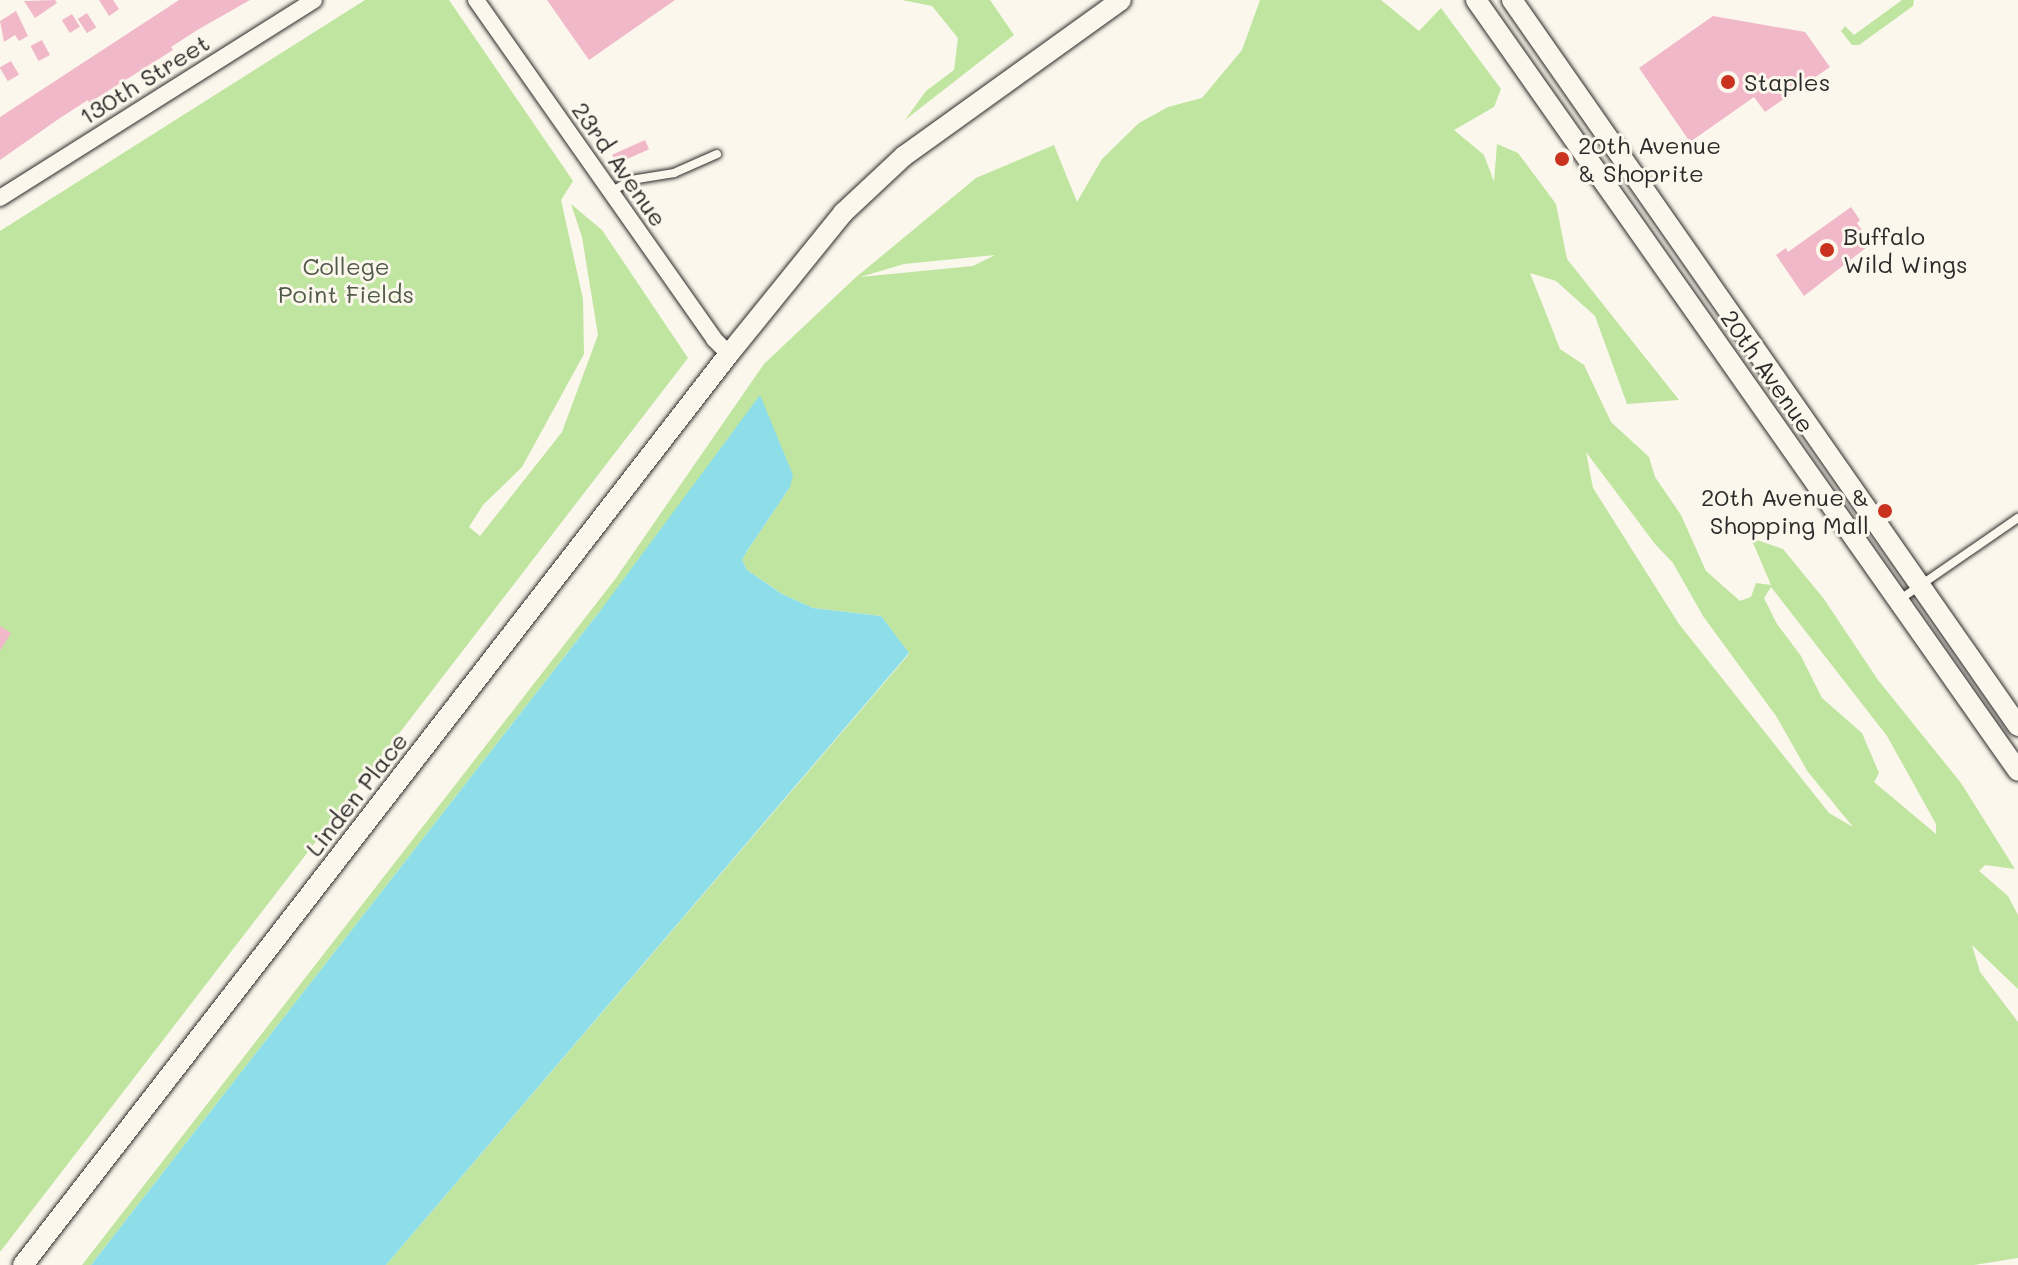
<!DOCTYPE html>
<style>
body{margin:0}
#map{position:relative;width:2018px;height:1265px;overflow:hidden;background:#fbf7ec;font-family:Mali,sans-serif}
div>[style]{position:absolute}
[style*='--x']{left:calc(var(--x)*1px);top:calc(var(--y)*1px);width:calc(var(--w)*1px);rotate:calc(var(--a)*1deg)}
.green>*{inset:0;background:#bfe5a0}
.water>*{inset:0;background:#8edeea}
.building>*{inset:0;background:#f1b8ca;transform-origin:0 0}
.roads{filter:drop-shadow(0 0 2px #2b2b2b) drop-shadow(0 0 2px #2b2b2b)}
.service>*{height:8px;margin:-4px;padding:0 4px;transform-origin:4px;border-radius:4px;background:#fbf7ec}
.minor>*{height:16px;margin:-8px;padding:0 8px;transform-origin:8px;border-radius:8px;background:#fbf7ec}
.tertiary>*{height:20px;margin:-10px;padding:0 10px;transform-origin:10px;border-radius:10px;background:#fbf7ec}
.dots>*{width:22px;height:22px;translate:-50% -50%;box-sizing:border-box;border:4px solid #fbf7ec;border-radius:50%}
span{translate:-50% -50%;white-space:nowrap;text-align:center;line-height:1.15;-webkit-text-stroke:6px #fbf7ec;paint-order:stroke}
.street-label{font-size:24px;color:#2b2b2b}
.poi-label{font-size:24px;color:#2b2b2b}
.left{translate:0 -50%;text-align:left}
.right{translate:-100% -50%;text-align:right}
.park-label{font-size:24px;color:#505a48}
</style>
<div id="map">
<div class="green">
<div style="clip-path:polygon(365px 0,449px 0,573px 181px,561px 200px,583px 299px,584px 354px,522px 467px,483px 505px,469px 527px,480px 536px,562px 432px,598px 335px,582px 237px,571px 204px,602px 230px,688px 358px,0 1252px,0 231px)"></div>
<div style="clip-path:polygon(902px 0,990px 0,1014px 35px,905px 120px,926px 91px,954px 70px,958px 38px,932px 6px)"></div>
<div style="clip-path:polygon(evenodd,1260px 0,1381px 0,1419px 31px,1441px 8px,1501px 89px,1494px 107px,1454px 130px,1484px 155px,1494px 182px,1497px 144px,1518px 153px,1556px 204px,1567px 259px,1679px 400px,1627px 404px,1595px 316px,1556px 281px,1530px 273px,1560px 349px,1584px 365px,1611px 422px,1649px 457px,1655px 477px,1681px 515px,1706px 571px,1740px 601px,1751px 597px,1756px 583px,1771px 585px,1751px 538px,1783px 549px,1824px 599px,1878px 680px,1961px 783px,2015px 869px,1985px 865px,1979px 871px,2008px 896px,2018px 915px,2018px 989px,1972px 945px,1980px 972px,2018px 1022px,2018px 1258px,1974px 1265px,386px 1265px,909px 654px,881px 616px,813px 608px,782px 594px,747px 570px,742px 560px,747px 551px,790px 487px,600px 611px,91px 1265px,82px 1265px,616px 578px,764px 364px,855px 278px,976px 178px,1054px 145px,1077px 202px,1102px 159px,1139px 123px,1168px 107px,1202px 98px,1242px 50px,1260px 0,995px 255px,973px 266px,860px 277px,904px 264px,995px 255px,1260px 0,1586px 452px,1655px 544px,1673px 563px,1703px 616px,1776px 716px,1808px 772px,1853px 827px,1829px 813px,1679px 624px,1593px 488px,1586px 452px,1260px 0,1771px 587px,1887px 736px,1936px 824px,1936px 834px,1874px 782px,1879px 773px,1862px 733px,1822px 698px,1801px 656px,1777px 624px,1764px 598px,1771px 587px)"></div>
<div style="clip-path:polygon(1902px 0,1914px 0,1913px 6px,1859px 45px,1852px 45px,1841px 31px,1845px 26px,1854px 35px)"></div>
</div>
<div class="water">
<div style="clip-path:polygon(760px 395px,793px 475px,790px 487px,747px 551px,742px 560px,747px 570px,782px 594px,813px 608px,881px 616px,909px 653px,386px 1265px,91px 1265px,600px 611px)"></div>
</div>
<div class="building">
<div style="clip-path:polygon(55px 0,57px 3px,35px 18px,24px 1px)"></div>
<div style="clip-path:polygon(99px 0,113px 0,119px 9px,109px 16px)"></div>
<div style="clip-path:polygon(179px 0,250px 0,199px 29px,171px 47px,173px 50px,89px 103px,88px 100px,60px 118px,0 160px,0 117px)"></div>
<div style="clip-path:polygon(547px 0,675px 0,589px 60px)"></div>
<div style="clip-path:polygon(16px 11px,28px 36px,19px 41px,15px 35px,4px 42px,0 21px)"></div>
<div style="left:87px;top:13px;width:17px;height:11px;rotate:57deg"></div>
<div style="left:72px;top:14px;width:15px;height:12px;rotate:58deg"></div>
<div style="clip-path:polygon(1713px 16px,1805px 32px,1830px 67px,1765px 112px,1754px 97px,1690px 142px,1639px 68px)"></div>
<div style="left:42px;top:40px;width:17px;height:13px;rotate:62deg"></div>
<div style="left:11px;top:61px;width:16px;height:13px;rotate:60deg"></div>
<div style="left:645px;top:140px;width:10px;height:36px;rotate:66deg"></div>
<div style="clip-path:polygon(1851px 207px,1860px 220px,1857px 223px,1871px 244px,1804px 296px,1776px 255px,1786px 248px,1788px 252px)"></div>
<div style="clip-path:polygon(0 626px,11px 633px,0 651px)"></div>
</div>
<div class="roads">
<div class="service">
<div style="--x:611;--y:192;--w:23;--a:-31"></div>
<div style="--x:631;--y:180;--w:44;--a:-9.2"></div>
<div style="--x:674;--y:173;--w:47;--a:-23.8"></div>
<div style="--x:1899;--y:600;--w:145;--a:-34.6"></div>
</div>
<div class="minor">
<div style="--x:476;--y:0;--w:414;--a:54.9"></div>
<div style="--x:714;--y:339;--w:21;--a:45"></div>
<div style="--x:0;--y:198;--w:371;--a:-32.2"></div>
</div>
<div class="tertiary">
<div style="--x:1476;--y:0;--w:942;--a:54.89"></div>
<div style="--x:1512;--y:0;--w:885;--a:55.12"></div>
<div style="--x:23;--y:1265;--w:1153;--a:-52.23"></div>
<div style="--x:729;--y:354;--w:181;--a:-51"></div>
<div style="--x:843;--y:213;--w:83;--a:-43.1"></div>
<div style="--x:904;--y:156;--w:267;--a:-35.7"></div>
</div>
</div>
<div class="dots">
<div style="left:1728px;top:82px;background:#c8321e"></div>
<div style="left:1562px;top:159px;background:#c8321e"></div>
<div style="left:1827px;top:250px;background:#c8321e"></div>
<div style="left:1885px;top:511px;background:#c8321e"></div>
</div>
<div class="street-label">
<span style="left:144px;top:79px;rotate:-32deg">130th Street</span>
<span style="left:620px;top:164px;rotate:55deg">23rd Avenue</span>
<span style="left:1768px;top:371px;rotate:55deg">20th Avenue</span>
<span style="left:356px;top:794px;rotate:-52deg">Linden Place</span>
</div>
<div class="poi-label">
<span class="left" style="left:1744px;top:82px">Staples</span>
<span class="left" style="left:1578px;top:159px">20th Avenue<br>&amp; Shoprite</span>
<span class="left" style="left:1843px;top:250px">Buffalo<br>Wild Wings</span>
<span class="right" style="left:1869px;top:511px">20th Avenue &amp;<br>Shopping Mall</span>
</div>
<div class="park-label">
<span style="left:346px;top:280px">College<br>Point Fields</span>
</div>
</div>
